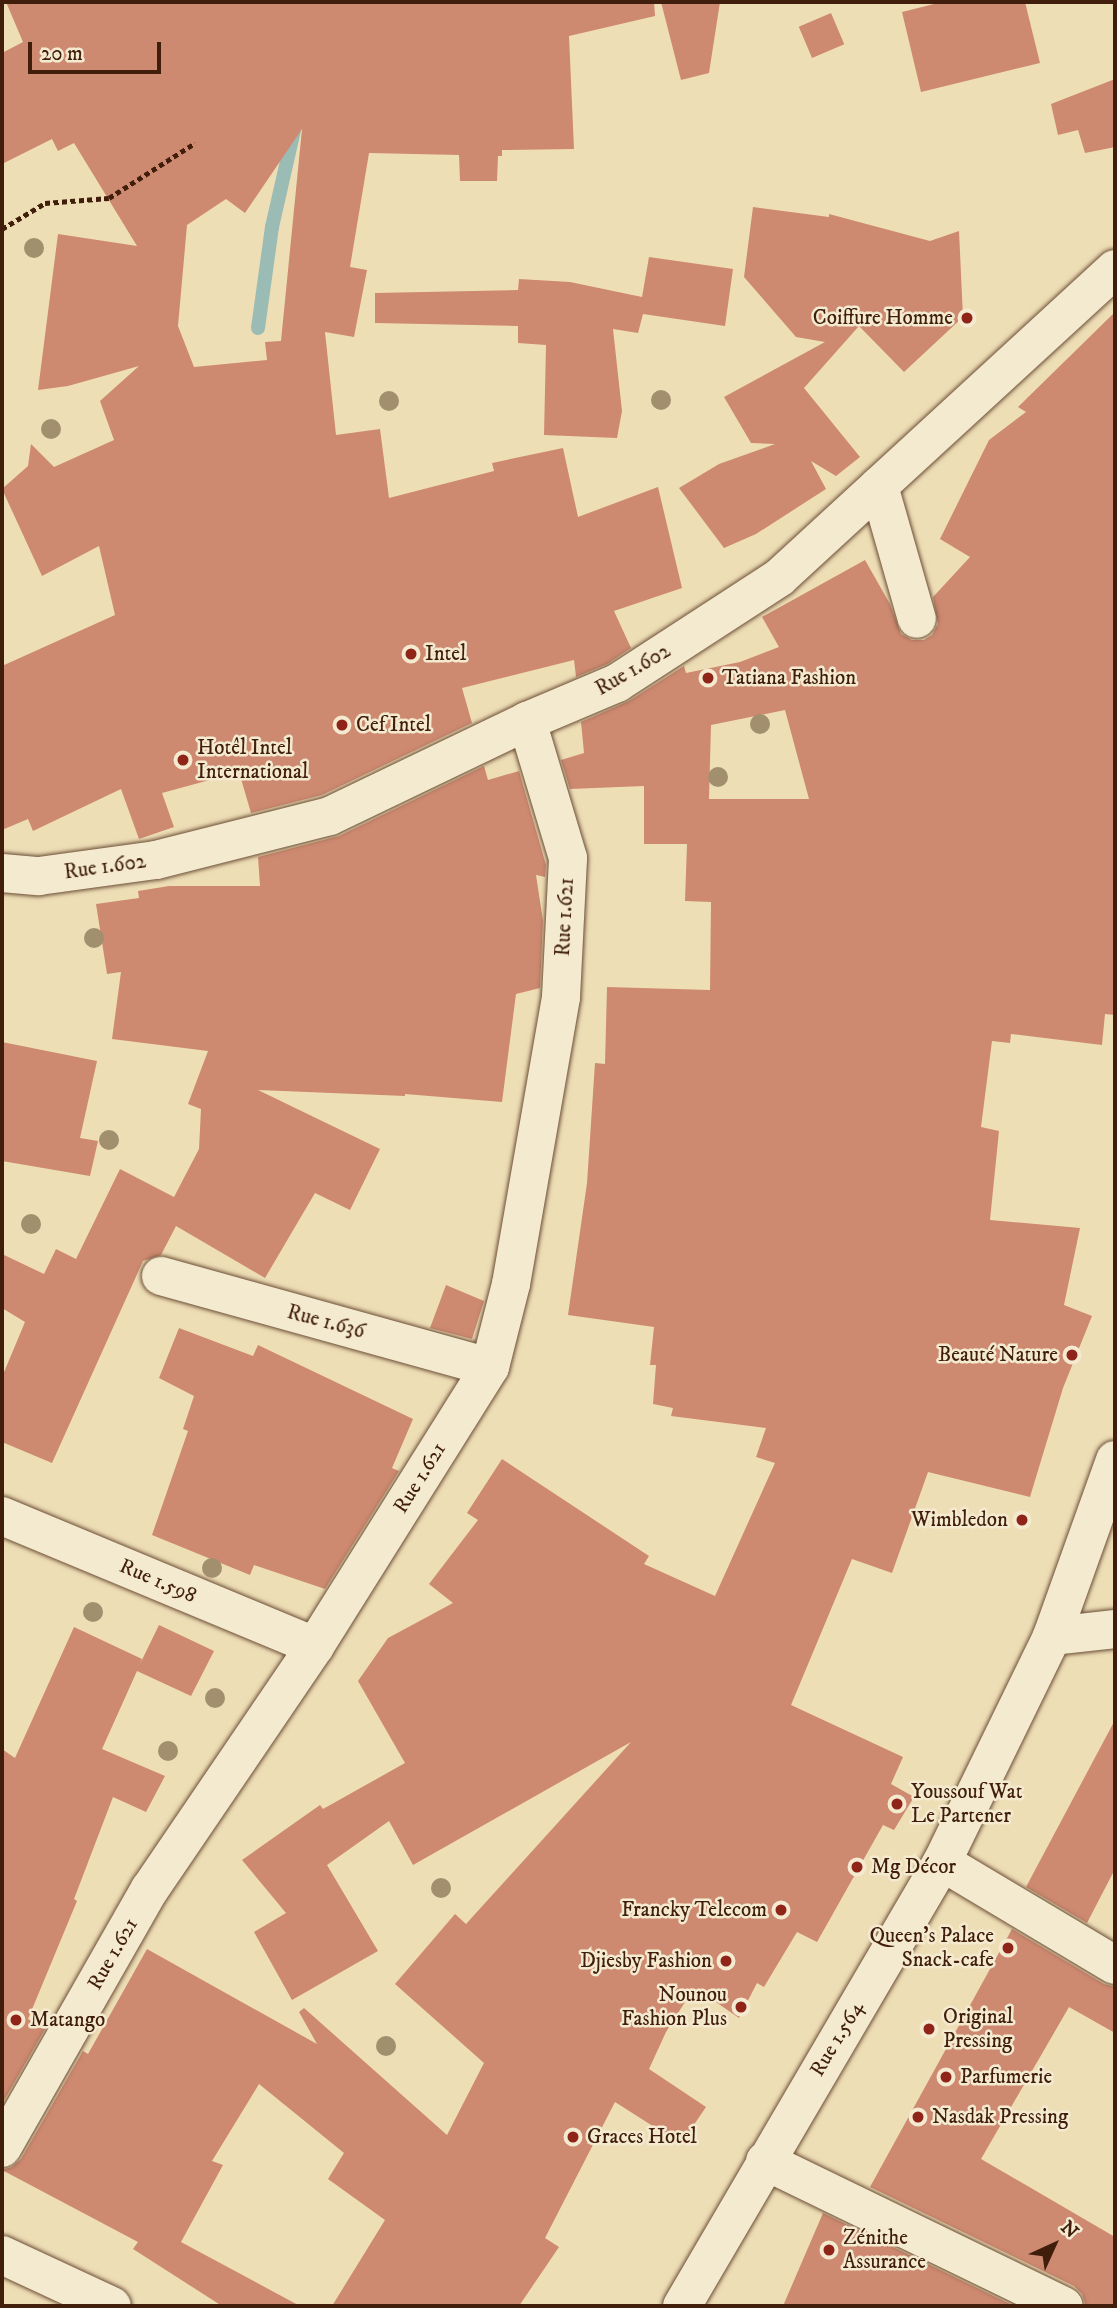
<!DOCTYPE html>
<meta charset="utf-8">
<style>
body{margin:0}
#map{position:relative;width:1117px;height:2308px;overflow:hidden;background:#eedeb6;font-family:"IM FELL DW Pica",serif}
div>[style]{position:absolute}
[style*='--x']{left:calc(var(--x)*1px);top:calc(var(--y)*1px);width:calc(var(--w)*1px);rotate:calc(var(--a)*1deg)}
.stream>*{height:14px;margin:-7px;padding:0 7px;transform-origin:7px;border-radius:7px;background:#9bbbb5}
.building>*{inset:0;background:#ce8971;transform-origin:0 0}
.path>*{height:4.5px;margin-top:-2.25px;transform-origin:0;background:repeating-linear-gradient(90deg,#401e0b 0 5px,transparent 0 8.5px)}
.roads{filter:drop-shadow(0 0 2px #6c4e36) drop-shadow(0 0 2px #6c4e36)}
.street>*{height:38px;margin:-19px;padding:0 19px;transform-origin:19px;border-radius:19px;background:#f4ead0}
.secondary>*{height:38px;margin:-19px;padding:0 19px;transform-origin:19px;border-radius:19px;background:#f4ead0}
.trees>*{width:20px;height:20px;margin:-10px;border-radius:50%;background:#a18f6e}
.dots>*{width:19px;height:19px;translate:-50% -50%;box-sizing:border-box;border:4px solid #f4ead0;border-radius:50%}
span{translate:-50% -50%;white-space:nowrap;text-align:center;line-height:1.15;-webkit-text-stroke:5px #f4ead0;paint-order:stroke}
.poi-label{font-size:21px;color:#401e0b}
.right{translate:-100% -50%;text-align:right}
.left{translate:0 -50%;text-align:left}
.street-label{font-size:21px;color:#401e0b}
.frame{position:absolute;inset:0;border:4px solid #401e0b;pointer-events:none}
.north{position:absolute;left:1019px;top:2210px;width:70px;height:70px;-webkit-text-stroke:5px #f4ead0;paint-order:stroke;rotate:45deg;font-size:19px;font-weight:700;line-height:28px;text-align:center;color:#401e0b}
.north::after{content:'';display:block;margin:auto;width:24px;height:32px;background:#401e0b;clip-path:polygon(50% 0,100% 100%,50% 72%,0 100%)}
.scale{position:absolute;left:28px;top:42px;width:133px;height:32px;box-sizing:border-box;border:4px solid #401e0b;border-top:0;padding-left:9px;font-size:21px;line-height:24px;white-space:nowrap;color:#401e0b;-webkit-text-stroke:5px #f4ead0;paint-order:stroke}
</style>
<div id="map">
<div class="stream">
<div style="--x:258;--y:328;--w:102;--a:-82.1"></div>
<div style="--x:272;--y:227;--w:99;--a:-77.2"></div>
</div>
<div class="building">
<div style="clip-path:polygon(evenodd,6px 2px,654px 2px,655px 16px,569px 36px,574px 149px,502px 150px,502px 156px,498px 156px,497px 181px,460px 181px,459px 155px,369px 153px,350px 267px,367px 270px,354px 337px,325px 332px,336px 435px,380px 429px,389px 498px,494px 471px,492px 463px,563px 448px,578px 517px,658px 487px,682px 588px,614px 611px,631px 648px,607px 664px,576px 677px,574px 660px,462px 688px,472px 723px,322px 795px,251px 813px,239px 772px,162px 793px,174px 827px,139px 839px,121px 789px,33px 831px,28px 819px,2px 830px,2px 666px,115px 615px,99px 546px,42px 576px,2px 489px,28px 466px,31px 444px,54px 467px,114px 440px,100px 401px,139px 366px,68px 386px,38px 390px,58px 234px,137px 246px,74px 143px,58px 151px,52px 139px,2px 164px,2px 53px,23px 42px,6px 2px,302px 129px,281px 341px,265px 342px,267px 360px,194px 367px,178px 326px,187px 225px,226px 199px,245px 213px,302px 129px)"></div>
<div style="clip-path:polygon(661px 2px,720px 2px,709px 73px,681px 80px)"></div>
<div style="clip-path:polygon(942px 2px,1025px 2px,1040px 63px,921px 92px,902px 12px)"></div>
<div style="left:831px;top:13px;width:34px;height:35px;rotate:67deg"></div>
<div style="clip-path:polygon(1115px 79px,1115px 147px,1085px 153px,1078px 130px,1058px 135px,1051px 104px)"></div>
<div style="clip-path:polygon(753px 207px,829px 217px,829px 214px,930px 241px,959px 231px,963px 317px,904px 372px,859px 326px,804px 388px,860px 457px,836px 476px,811px 461px,826px 489px,756px 534px,724px 548px,679px 488px,719px 464px,775px 444px,751px 443px,724px 397px,825px 342px,796px 337px,744px 277px)"></div>
<div style="clip-path:polygon(649px 257px,733px 269px,725px 326px,643px 314px,638px 333px,613px 329px,622px 411px,617px 438px,544px 435px,546px 345px,518px 343px,518px 326px,375px 323px,375px 293px,518px 290px,519px 279px,570px 282px,642px 297px)"></div>
<div style="clip-path:polygon(evenodd,1115px 312px,1115px 1015px,1105px 1014px,1102px 1045px,1011px 1034px,1010px 1043px,992px 1041px,981px 1127px,999px 1131px,990px 1220px,1080px 1228px,1064px 1305px,1092px 1316px,1063px 1388px,1030px 1497px,928px 1472px,892px 1573px,852px 1559px,791px 1705px,903px 1757px,891px 1784px,914px 1797px,894px 1830px,883px 1825px,817px 1942px,797px 1932px,764px 1987px,757px 1983px,739px 2018px,710px 1998px,708px 2001px,692px 1991px,666px 2032px,649px 2069px,706px 2107px,681px 2144px,615px 2102px,545px 2238px,559px 2247px,519px 2306px,332px 2306px,385px 2220px,328px 2179px,344px 2153px,259px 2084px,212px 2161px,223px 2165px,181px 2242px,300px 2306px,222px 2306px,133px 2249px,138px 2242px,2px 2170px,12px 2167px,21px 2159px,83px 2051px,88px 2054px,147px 1949px,317px 2044px,299px 2012px,304px 2008px,447px 2135px,484px 2063px,395px 1984px,455px 1914px,466px 1924px,631px 1742px,413px 1865px,389px 1821px,327px 1865px,378px 1951px,292px 2000px,254px 1932px,286px 1913px,242px 1860px,320px 1805px,323px 1809px,405px 1763px,358px 1681px,388px 1638px,453px 1603px,429px 1584px,478px 1520px,467px 1513px,502px 1459px,649px 1556px,644px 1564px,715px 1596px,775px 1463px,756px 1457px,766px 1428px,671px 1416px,673px 1408px,653px 1404px,656px 1365px,650px 1365px,654px 1327px,568px 1315px,587px 1183px,595px 1063px,605px 1064px,607px 987px,710px 990px,711px 902px,685px 901px,687px 844px,644px 844px,644px 786px,570px 789px,561px 760px,584px 753px,581px 722px,629px 701px,684px 666px,686px 673px,740px 662px,779px 647px,762px 617px,865px 560px,890px 604px,901px 634px,912px 640px,924px 640px,932px 635px,938px 624px,933px 597px,970px 557px,940px 539px,989px 440px,1026px 412px,1018px 407px,1115px 312px,785px 710px,809px 799px,709px 799px,711px 725px,785px 710px)"></div>
<div style="clip-path:polygon(484px 766px,488px 780px,519px 771px,546px 865px,545px 877px,536px 875px,543px 921px,540px 988px,516px 994px,502px 1102px,405px 1094px,405px 1096px,258px 1090px,380px 1149px,350px 1210px,315px 1193px,265px 1278px,176px 1226px,161px 1255px,143px 1261px,52px 1463px,2px 1442px,2px 1377px,25px 1322px,2px 1308px,2px 1254px,44px 1274px,56px 1249px,76px 1259px,120px 1169px,174px 1197px,199px 1149px,201px 1109px,188px 1104px,208px 1051px,112px 1039px,121px 972px,107px 974px,96px 904px,139px 898px,138px 891px,169px 886px,260px 886px,258px 857px,339px 836px)"></div>
<div style="clip-path:polygon(2px 1042px,97px 1061px,80px 1138px,98px 1141px,90px 1176px,2px 1161px)"></div>
<div style="clip-path:polygon(446px 1285px,484px 1301px,472px 1339px,430px 1328px)"></div>
<div style="clip-path:polygon(179px 1328px,253px 1356px,258px 1345px,413px 1419px,392px 1468px,399px 1471px,325px 1589px,254px 1565px,250px 1575px,152px 1535px,188px 1431px,183px 1429px,194px 1396px,159px 1378px)"></div>
<div style="clip-path:polygon(159px 1625px,214px 1651px,191px 1696px,137px 1671px,102px 1749px,165px 1776px,146px 1812px,113px 1797px,74px 1899px,77px 1901px,28px 2019px,45px 2029px,2px 2104px,2px 1749px,15px 1758px,74px 1627px,142px 1659px,139px 1666px)"></div>
<div style="clip-path:polygon(1115px 1720px,1115px 1869px,1087px 1923px,1026px 1887px)"></div>
<div style="clip-path:polygon(1012px 1929px,1104px 1984px,1115px 1987px,1115px 2033px,1069px 2007px,981px 2159px,1115px 2237px,1115px 2306px,1086px 2306px,1082px 2294px,1074px 2286px,870px 2187px)"></div>
<div style="clip-path:polygon(823px 2213px,1014px 2306px,783px 2306px)"></div>
</div>
<div class="path">
<div style="--x:2;--y:229;--w:50;--a:-31.2"></div>
<div style="--x:45;--y:203;--w:64;--a:-4.5"></div>
<div style="--x:109;--y:198;--w:102;--a:-32.6"></div>
</div>
<div class="roads">
<div class="street">
<div style="--x:879;--y:486;--w:138;--a:74.1"></div>
<div style="--x:2;--y:873;--w:37;--a:5"></div>
<div style="--x:39;--y:876;--w:118;--a:-7.8"></div>
<div style="--x:156;--y:860;--w:179;--a:-14.2"></div>
<div style="--x:330;--y:816;--w:219;--a:-25.7"></div>
<div style="--x:527;--y:721;--w:98;--a:-22.9"></div>
<div style="--x:617;--y:683;--w:194;--a:-33"></div>
<div style="--x:780;--y:577;--w:455;--a:-42.6"></div>
<div style="--x:161;--y:1276;--w:341;--a:15.5"></div>
<div style="--x:2;--y:1516;--w:339;--a:22.6"></div>
<div style="--x:1052;--y:1636;--w:63;--a:-6.3"></div>
<div style="--x:942;--y:1862;--w:201;--a:30.8"></div>
<div style="--x:2;--y:2148;--w:298;--a:-60.3"></div>
<div style="--x:150;--y:1889;--w:294;--a:-55.8"></div>
<div style="--x:315;--y:1646;--w:329;--a:-57.9"></div>
<div style="--x:490;--y:1367;--w:86;--a:-75.8"></div>
<div style="--x:511;--y:1284;--w:291;--a:-80.1"></div>
<div style="--x:561;--y:997;--w:139;--a:-87.1"></div>
<div style="--x:568;--y:858;--w:143;--a:-106.7"></div>
<div style="--x:765;--y:2161;--w:332;--a:25.9"></div>
</div>
<div class="secondary">
<div style="--x:2;--y:2255;--w:121;--a:24.9"></div>
<div style="--x:682;--y:2306;--w:515;--a:-59.65"></div>
<div style="--x:942;--y:1862;--w:251;--a:-64"></div>
<div style="--x:1052;--y:1636;--w:187;--a:-70.3"></div>
</div>
</div>
<div class="trees">
<div style="left:34px;top:248px"></div>
<div style="left:661px;top:400px"></div>
<div style="left:389px;top:401px"></div>
<div style="left:51px;top:429px"></div>
<div style="left:760px;top:724px"></div>
<div style="left:718px;top:777px"></div>
<div style="left:94px;top:938px"></div>
<div style="left:109px;top:1140px"></div>
<div style="left:31px;top:1224px"></div>
<div style="left:212px;top:1568px"></div>
<div style="left:93px;top:1612px"></div>
<div style="left:215px;top:1698px"></div>
<div style="left:168px;top:1751px"></div>
<div style="left:441px;top:1888px"></div>
<div style="left:386px;top:2046px"></div>
</div>
<div class="dots">
<div style="left:967px;top:318px;background:#8f2418"></div>
<div style="left:411px;top:654px;background:#8f2418"></div>
<div style="left:708px;top:678px;background:#8f2418"></div>
<div style="left:342px;top:725px;background:#8f2418"></div>
<div style="left:183px;top:760px;background:#8f2418"></div>
<div style="left:1072px;top:1355px;background:#8f2418"></div>
<div style="left:1022px;top:1520px;background:#8f2418"></div>
<div style="left:897px;top:1804px;background:#8f2418"></div>
<div style="left:857px;top:1867px;background:#8f2418"></div>
<div style="left:781px;top:1910px;background:#8f2418"></div>
<div style="left:1008px;top:1948px;background:#8f2418"></div>
<div style="left:726px;top:1961px;background:#8f2418"></div>
<div style="left:741px;top:2007px;background:#8f2418"></div>
<div style="left:16px;top:2020px;background:#8f2418"></div>
<div style="left:929px;top:2029px;background:#8f2418"></div>
<div style="left:946px;top:2077px;background:#8f2418"></div>
<div style="left:918px;top:2117px;background:#8f2418"></div>
<div style="left:573px;top:2137px;background:#8f2418"></div>
<div style="left:829px;top:2250px;background:#8f2418"></div>
</div>
<div class="poi-label">
<span class="right" style="left:953px;top:318px">Coiffure Homme</span>
<span class="left" style="left:425px;top:654px">Intel</span>
<span class="left" style="left:722px;top:678px">Tatiana Fashion</span>
<span class="left" style="left:356px;top:725px">Cef Intel</span>
<span class="left" style="left:197px;top:760px">Hotêl Intel<br>International</span>
<span class="right" style="left:1058px;top:1355px">Beauté Nature</span>
<span class="right" style="left:1008px;top:1520px">Wimbledon</span>
<span class="left" style="left:911px;top:1804px">Youssouf Wat<br>Le Partener</span>
<span class="left" style="left:871px;top:1867px">Mg Décor</span>
<span class="right" style="left:767px;top:1910px">Francky Telecom</span>
<span class="right" style="left:994px;top:1948px">Queen's Palace<br>Snack-cafe</span>
<span class="right" style="left:712px;top:1961px">Djiesby Fashion</span>
<span class="right" style="left:727px;top:2007px">Nounou<br>Fashion Plus</span>
<span class="left" style="left:943px;top:2029px">Original<br>Pressing</span>
<span class="left" style="left:30px;top:2020px">Matango</span>
<span class="left" style="left:960px;top:2077px">Parfumerie</span>
<span class="left" style="left:932px;top:2117px">Nasdak Pressing</span>
<span class="left" style="left:587px;top:2137px">Graces Hotel</span>
<span class="left" style="left:843px;top:2250px">Zénithe<br>Assurance</span>
</div>
<div class="street-label">
<span style="left:633px;top:670px;rotate:-30deg">Rue 1.602</span>
<span style="left:105px;top:867px;rotate:-8deg">Rue 1.602</span>
<span style="left:565px;top:917px;rotate:-87deg">Rue 1.621</span>
<span style="left:326px;top:1322px;rotate:15deg">Rue 1.636</span>
<span style="left:420px;top:1478px;rotate:-58deg">Rue 1.621</span>
<span style="left:158px;top:1581px;rotate:23deg">Rue 1.598</span>
<span style="left:113px;top:1954px;rotate:-60deg">Rue 1.621</span>
<span style="left:837px;top:2039px;rotate:-59deg">Rue 1.564</span>
</div>
<div class="frame"></div>
<div class="north">N</div>
<div class="scale">20 m</div>
</div>
